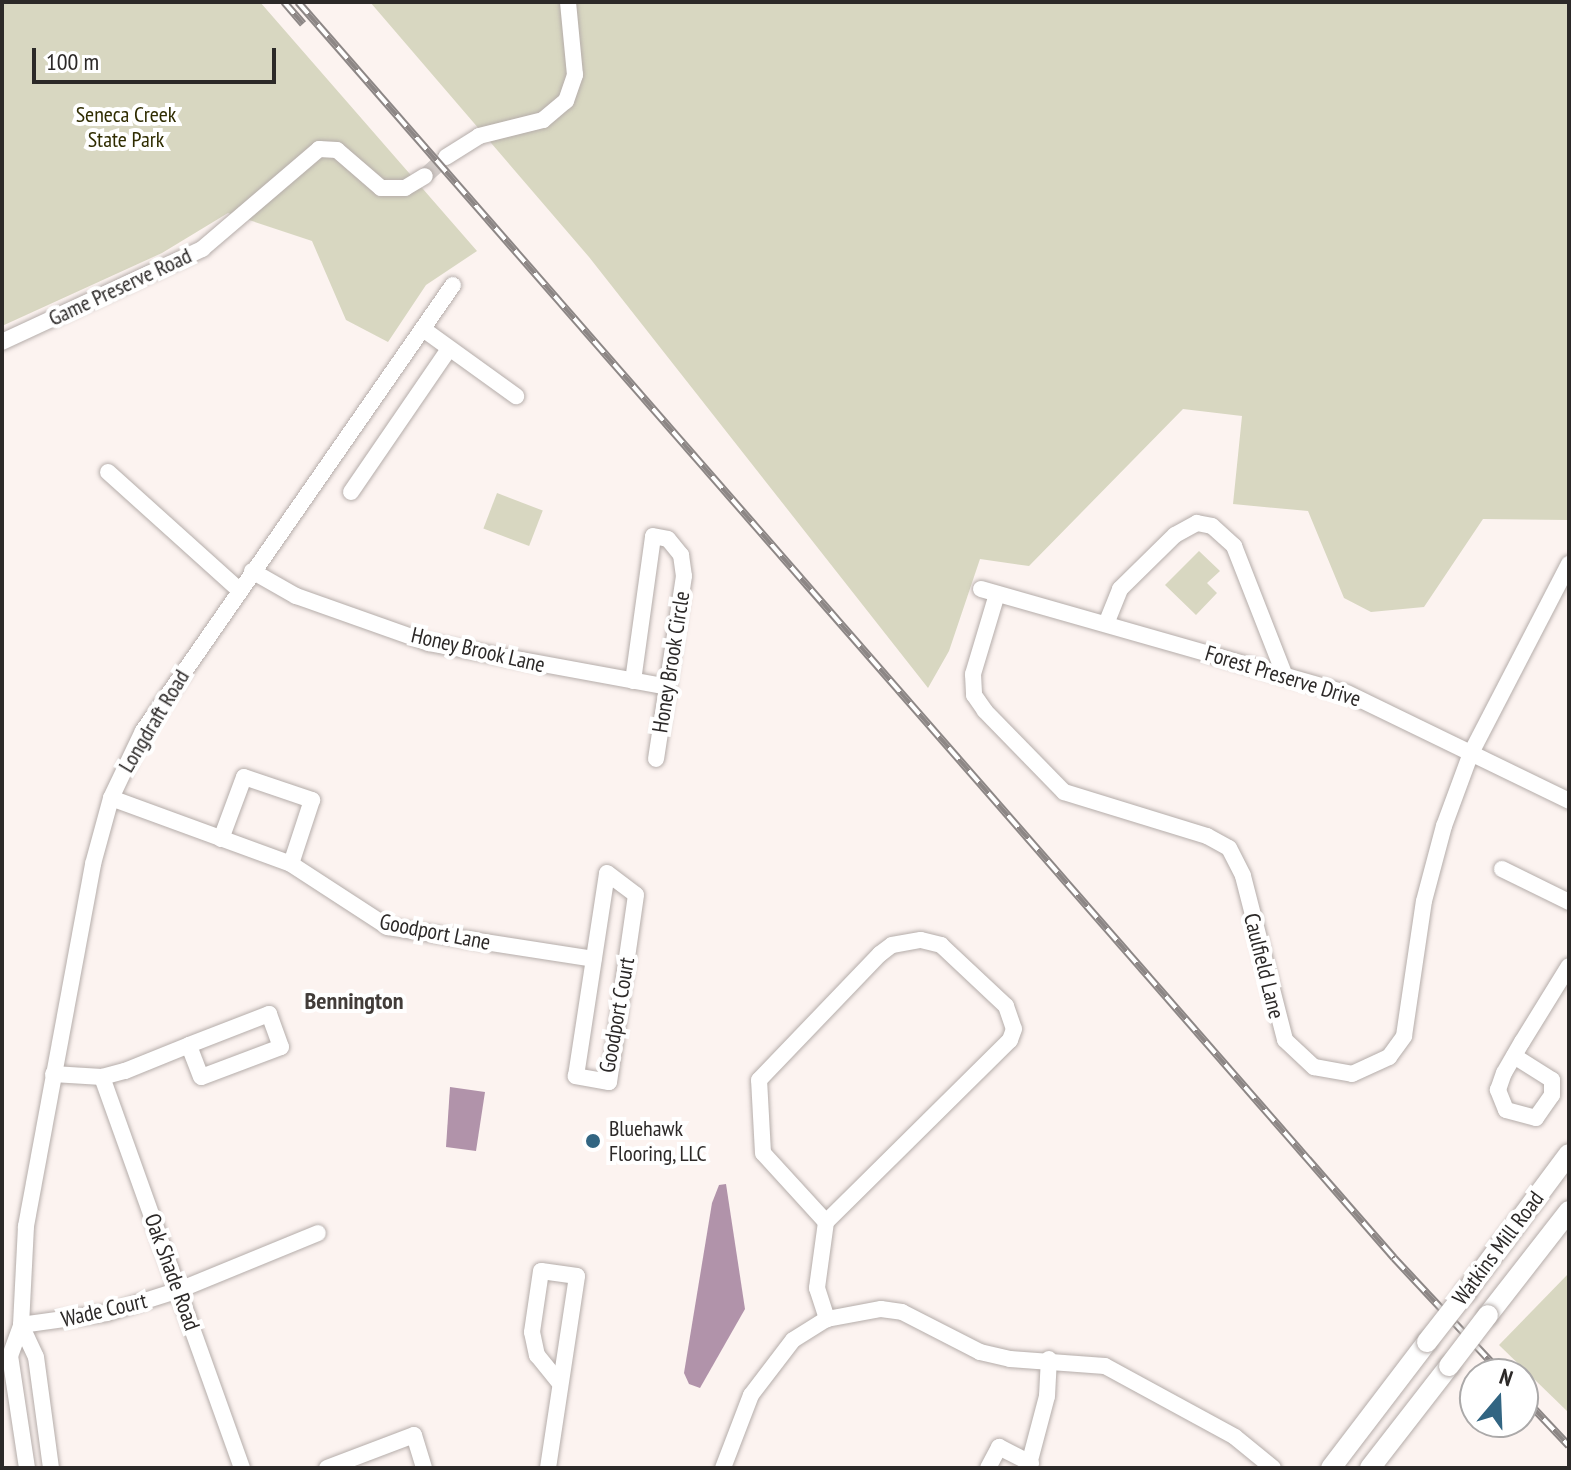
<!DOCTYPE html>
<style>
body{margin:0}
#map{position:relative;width:1571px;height:1470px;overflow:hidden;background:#fcf3f0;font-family:"PT Sans Narrow",sans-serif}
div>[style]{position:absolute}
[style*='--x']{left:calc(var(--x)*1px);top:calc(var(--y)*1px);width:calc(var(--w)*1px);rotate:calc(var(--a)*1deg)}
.green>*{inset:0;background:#d8d7c1;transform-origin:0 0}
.water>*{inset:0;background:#b193aa}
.minor-tunnel>*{height:16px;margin-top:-8px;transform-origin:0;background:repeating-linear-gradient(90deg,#d2cbc8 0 16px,transparent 0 24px)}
.roads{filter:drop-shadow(0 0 2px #b5adaa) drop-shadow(0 0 2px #b5adaa)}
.minor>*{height:16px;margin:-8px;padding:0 8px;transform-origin:8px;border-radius:8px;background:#fff}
.major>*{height:20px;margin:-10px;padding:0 10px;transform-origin:10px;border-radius:10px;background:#fff}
.rail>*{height:8px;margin-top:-4px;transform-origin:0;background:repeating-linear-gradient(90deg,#fff 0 15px,#8d8786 0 30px);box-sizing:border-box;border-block:2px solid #8d8786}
.bridges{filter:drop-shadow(0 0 2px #b5adaa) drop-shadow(0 0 2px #b5adaa)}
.major-bridge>*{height:20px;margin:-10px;padding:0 10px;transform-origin:10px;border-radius:10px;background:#fff}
.dots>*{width:22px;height:22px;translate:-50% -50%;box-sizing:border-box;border:4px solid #fff;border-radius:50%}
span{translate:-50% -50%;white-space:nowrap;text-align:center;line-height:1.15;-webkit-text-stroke:8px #fff;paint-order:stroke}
.park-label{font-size:22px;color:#2f2c00}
.street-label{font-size:22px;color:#2c2928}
.poi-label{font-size:22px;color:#2c2928}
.left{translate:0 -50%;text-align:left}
.neighbourhood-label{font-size:24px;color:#423c39;font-weight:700}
.frame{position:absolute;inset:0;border:4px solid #2c2928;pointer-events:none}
.north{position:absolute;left:1459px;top:1358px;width:80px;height:80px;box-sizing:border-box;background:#fff;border:2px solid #aba9a9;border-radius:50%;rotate:19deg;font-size:22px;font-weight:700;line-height:32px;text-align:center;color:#2c2928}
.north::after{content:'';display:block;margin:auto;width:28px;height:36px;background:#326582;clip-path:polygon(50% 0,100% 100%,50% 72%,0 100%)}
.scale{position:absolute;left:32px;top:48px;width:244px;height:36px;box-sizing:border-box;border:4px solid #2c2928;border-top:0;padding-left:10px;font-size:24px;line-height:28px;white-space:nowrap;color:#2c2928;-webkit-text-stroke:6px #fff;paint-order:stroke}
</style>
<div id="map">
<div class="green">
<div style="clip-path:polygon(2px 2px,260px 2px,477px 251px,426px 285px,388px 342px,346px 320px,312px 241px,228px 213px,162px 253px,2px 326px)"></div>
<div style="clip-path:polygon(370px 2px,1569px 2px,1569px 520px,1483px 519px,1424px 607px,1371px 612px,1344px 598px,1308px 511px,1233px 504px,1242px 416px,1183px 409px,1029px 566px,980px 559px,949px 651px,928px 688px,589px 257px)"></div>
<div style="left:497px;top:493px;width:49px;height:38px;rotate:21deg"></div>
<div style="clip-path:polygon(1199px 551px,1220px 571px,1207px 583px,1217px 593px,1196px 615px,1165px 585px)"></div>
<div style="clip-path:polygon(1569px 1273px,1569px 1413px,1499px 1345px)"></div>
</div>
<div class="water">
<div style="clip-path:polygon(450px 1087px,485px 1092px,476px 1151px,446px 1147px)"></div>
<div style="clip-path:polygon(726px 1184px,745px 1309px,700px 1388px,689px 1384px,684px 1373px,712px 1203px,719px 1185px)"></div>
</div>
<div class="minor-tunnel">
<div style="--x:425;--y:176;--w:28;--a:-42"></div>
</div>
<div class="roads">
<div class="minor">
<div style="--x:446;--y:157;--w:39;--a:-32"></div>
<div style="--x:479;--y:136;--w:66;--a:-14"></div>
<div style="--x:543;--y:120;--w:30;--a:-40"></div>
<div style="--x:566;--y:101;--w:28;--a:-71"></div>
<div style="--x:575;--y:75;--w:73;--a:-95.5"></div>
<div style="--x:423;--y:329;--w:115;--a:35.8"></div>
<div style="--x:2;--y:342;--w:221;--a:-24.9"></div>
<div style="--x:202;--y:249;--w:154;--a:-40.5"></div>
<div style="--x:319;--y:149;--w:18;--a:3"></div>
<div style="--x:337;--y:150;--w:58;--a:40.8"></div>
<div style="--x:381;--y:188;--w:24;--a:0"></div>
<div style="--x:405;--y:188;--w:23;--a:-31"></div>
<div style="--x:108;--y:472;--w:176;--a:42"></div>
<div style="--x:351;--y:492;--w:173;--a:-55.6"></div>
<div style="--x:252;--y:571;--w:51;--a:29.6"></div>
<div style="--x:296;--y:596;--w:141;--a:19.5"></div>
<div style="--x:429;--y:643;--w:243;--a:10.4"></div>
<div style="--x:981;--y:589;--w:380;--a:15.9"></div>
<div style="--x:1347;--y:693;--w:247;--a:25.9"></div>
<div style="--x:997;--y:594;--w:84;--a:106.7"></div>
<div style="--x:973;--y:674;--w:21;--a:87"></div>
<div style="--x:974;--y:695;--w:19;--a:55"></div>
<div style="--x:985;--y:711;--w:113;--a:45.7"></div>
<div style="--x:1064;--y:792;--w:150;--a:17.1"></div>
<div style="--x:1207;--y:836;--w:25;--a:29"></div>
<div style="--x:1229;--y:848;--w:31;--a:63"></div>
<div style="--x:1243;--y:876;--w:169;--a:75.6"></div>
<div style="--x:1285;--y:1040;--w:40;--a:43"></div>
<div style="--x:1314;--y:1067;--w:39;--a:10"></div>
<div style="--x:1352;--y:1074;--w:41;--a:-24.7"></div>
<div style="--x:1389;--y:1057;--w:26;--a:-54"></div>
<div style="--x:1404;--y:1036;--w:136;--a:-81.6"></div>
<div style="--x:1424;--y:901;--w:78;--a:-75.1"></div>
<div style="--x:1444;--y:826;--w:78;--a:-69.7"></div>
<div style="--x:1471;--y:753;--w:213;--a:-62.6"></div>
<div style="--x:1106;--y:624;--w:38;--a:-68"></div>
<div style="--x:1120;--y:589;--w:77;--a:-44.5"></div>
<div style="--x:1175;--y:535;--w:25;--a:-29"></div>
<div style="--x:1197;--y:523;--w:15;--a:11"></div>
<div style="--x:1212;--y:526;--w:30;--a:42"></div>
<div style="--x:1234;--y:546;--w:140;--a:68.6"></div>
<div style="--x:633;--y:681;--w:146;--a:-82.1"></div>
<div style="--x:653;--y:536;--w:15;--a:11"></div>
<div style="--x:668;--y:539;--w:21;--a:51"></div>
<div style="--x:681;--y:555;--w:21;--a:82"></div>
<div style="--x:684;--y:576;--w:185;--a:98.7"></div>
<div style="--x:111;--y:798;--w:192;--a:20.1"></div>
<div style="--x:291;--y:864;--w:116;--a:33"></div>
<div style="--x:388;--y:927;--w:208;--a:8.8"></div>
<div style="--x:221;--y:839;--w:66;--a:-69.6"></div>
<div style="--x:244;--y:777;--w:72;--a:18.7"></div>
<div style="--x:312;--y:800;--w:67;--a:108.2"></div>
<div style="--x:1502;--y:869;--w:75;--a:26.2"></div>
<div style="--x:607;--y:873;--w:36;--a:37"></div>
<div style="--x:636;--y:895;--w:189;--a:98.2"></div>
<div style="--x:609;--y:1082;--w:34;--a:-170"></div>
<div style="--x:576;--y:1076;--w:205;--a:-81.3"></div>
<div style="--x:1514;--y:1056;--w:45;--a:32.3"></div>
<div style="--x:1552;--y:1080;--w:15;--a:90"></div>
<div style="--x:1552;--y:1095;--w:28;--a:125"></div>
<div style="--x:1536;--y:1118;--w:31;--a:-165"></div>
<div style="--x:1506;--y:1110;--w:22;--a:-112"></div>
<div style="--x:1498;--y:1090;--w:18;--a:-71"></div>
<div style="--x:1504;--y:1073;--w:36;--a:-60"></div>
<div style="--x:1522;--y:1042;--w:89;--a:-58.3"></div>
<div style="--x:53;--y:1074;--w:49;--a:3.5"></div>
<div style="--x:102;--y:1077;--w:24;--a:-15"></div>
<div style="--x:125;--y:1071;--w:69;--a:-22.1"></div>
<div style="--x:189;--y:1045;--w:86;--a:-21.2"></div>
<div style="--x:269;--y:1014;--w:35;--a:70"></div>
<div style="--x:281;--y:1047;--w:85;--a:159.4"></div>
<div style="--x:201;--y:1077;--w:34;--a:-111"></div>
<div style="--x:102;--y:1077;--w:415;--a:70.3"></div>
<div style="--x:826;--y:1222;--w:93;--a:-132.4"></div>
<div style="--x:763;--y:1153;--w:73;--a:-93.1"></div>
<div style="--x:759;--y:1080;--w:175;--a:-46.2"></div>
<div style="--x:880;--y:954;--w:15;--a:-37"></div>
<div style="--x:892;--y:945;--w:29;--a:-10"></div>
<div style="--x:921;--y:940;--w:21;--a:14"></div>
<div style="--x:941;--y:945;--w:89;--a:43.2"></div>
<div style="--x:1006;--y:1006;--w:24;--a:71"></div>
<div style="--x:1014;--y:1029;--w:12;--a:110"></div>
<div style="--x:1010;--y:1040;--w:259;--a:135.3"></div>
<div style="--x:826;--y:1222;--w:67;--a:97.8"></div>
<div style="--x:817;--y:1288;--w:33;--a:72"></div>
<div style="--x:21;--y:1325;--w:87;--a:-7.9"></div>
<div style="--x:107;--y:1313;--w:76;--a:-17.7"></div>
<div style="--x:179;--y:1290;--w:150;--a:-22.3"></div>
<div style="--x:21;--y:1325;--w:35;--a:65"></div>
<div style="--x:36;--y:1357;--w:112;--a:82.3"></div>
<div style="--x:27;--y:1468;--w:113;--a:-98.6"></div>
<div style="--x:10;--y:1356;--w:33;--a:-70"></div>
<div style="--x:21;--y:1325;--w:99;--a:-87.1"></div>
<div style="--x:26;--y:1226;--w:368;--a:-79.5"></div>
<div style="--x:93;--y:864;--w:68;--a:-74.7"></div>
<div style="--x:111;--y:798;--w:74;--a:-64.5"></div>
<div style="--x:143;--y:731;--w:543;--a:-55.2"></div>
<div style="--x:327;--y:1468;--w:93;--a:-20.8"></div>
<div style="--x:414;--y:1435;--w:34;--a:73"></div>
<div style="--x:548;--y:1468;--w:194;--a:-81.4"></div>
<div style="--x:577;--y:1276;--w:36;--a:-172"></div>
<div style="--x:541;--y:1271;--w:62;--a:98.4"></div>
<div style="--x:532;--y:1332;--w:24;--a:78"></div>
<div style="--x:537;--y:1355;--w:36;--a:51"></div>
<div style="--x:723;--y:1468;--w:78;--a:-69"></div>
<div style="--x:751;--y:1395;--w:69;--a:-52.6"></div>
<div style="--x:793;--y:1340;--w:40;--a:-32"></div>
<div style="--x:827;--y:1319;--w:55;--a:-10.5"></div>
<div style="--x:881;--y:1309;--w:21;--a:8"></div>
<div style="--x:902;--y:1312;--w:88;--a:27.1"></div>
<div style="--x:980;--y:1352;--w:31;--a:13"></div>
<div style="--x:1010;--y:1359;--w:95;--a:4.2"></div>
<div style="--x:1105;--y:1366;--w:148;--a:28.6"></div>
<div style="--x:1235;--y:1437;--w:49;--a:39.2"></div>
<div style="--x:988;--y:1468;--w:24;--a:-62"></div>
<div style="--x:999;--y:1447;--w:36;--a:27"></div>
<div style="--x:1028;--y:1468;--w:74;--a:-75.2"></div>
<div style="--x:1047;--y:1396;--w:37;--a:-87"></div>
</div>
<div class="major">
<div style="--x:1466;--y:1292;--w:172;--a:-53.3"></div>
<div style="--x:1488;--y:1315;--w:132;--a:-52.1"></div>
<div style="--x:1331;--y:1468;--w:158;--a:-52.7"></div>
<div style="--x:1370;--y:1468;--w:129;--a:-52.2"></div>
</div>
</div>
<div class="rail">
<div style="--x:284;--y:2;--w:29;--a:49"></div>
<div style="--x:298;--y:2;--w:1667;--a:48.89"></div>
<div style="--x:1394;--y:1258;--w:158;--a:47"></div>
<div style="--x:1523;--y:1397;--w:67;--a:46.8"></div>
</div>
<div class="bridges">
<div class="major-bridge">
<div style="--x:1427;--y:1342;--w:63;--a:-52"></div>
<div style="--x:1449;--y:1366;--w:64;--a:-52.6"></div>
</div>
</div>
<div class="dots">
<div style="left:593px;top:1141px;background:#326582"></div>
</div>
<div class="park-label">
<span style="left:126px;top:127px">Seneca Creek<br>State Park</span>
</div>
<div class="street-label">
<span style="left:120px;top:287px;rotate:-25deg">Game Preserve Road</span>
<span style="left:478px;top:650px;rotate:13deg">Honey Brook Lane</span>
<span style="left:671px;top:662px;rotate:-81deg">Honey Brook Circle</span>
<span style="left:1283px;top:676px;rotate:17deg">Forest Preserve Drive</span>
<span style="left:154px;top:721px;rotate:-59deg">Longdraft Road</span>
<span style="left:435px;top:932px;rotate:11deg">Goodport Lane</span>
<span style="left:1264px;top:966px;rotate:76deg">Caulfield Lane</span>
<span style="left:617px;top:1015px;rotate:-80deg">Goodport Court</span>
<span style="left:1498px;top:1248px;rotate:-53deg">Watkins Mill Road</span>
<span style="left:172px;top:1272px;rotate:70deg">Oak Shade Road</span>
<span style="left:104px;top:1310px;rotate:-13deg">Wade Court</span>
</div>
<div class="poi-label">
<span class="left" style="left:609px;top:1141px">Bluehawk<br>Flooring, LLC</span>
</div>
<div class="neighbourhood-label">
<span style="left:354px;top:1001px">Bennington</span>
</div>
<div class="frame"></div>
<div class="north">N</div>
<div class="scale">100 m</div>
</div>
